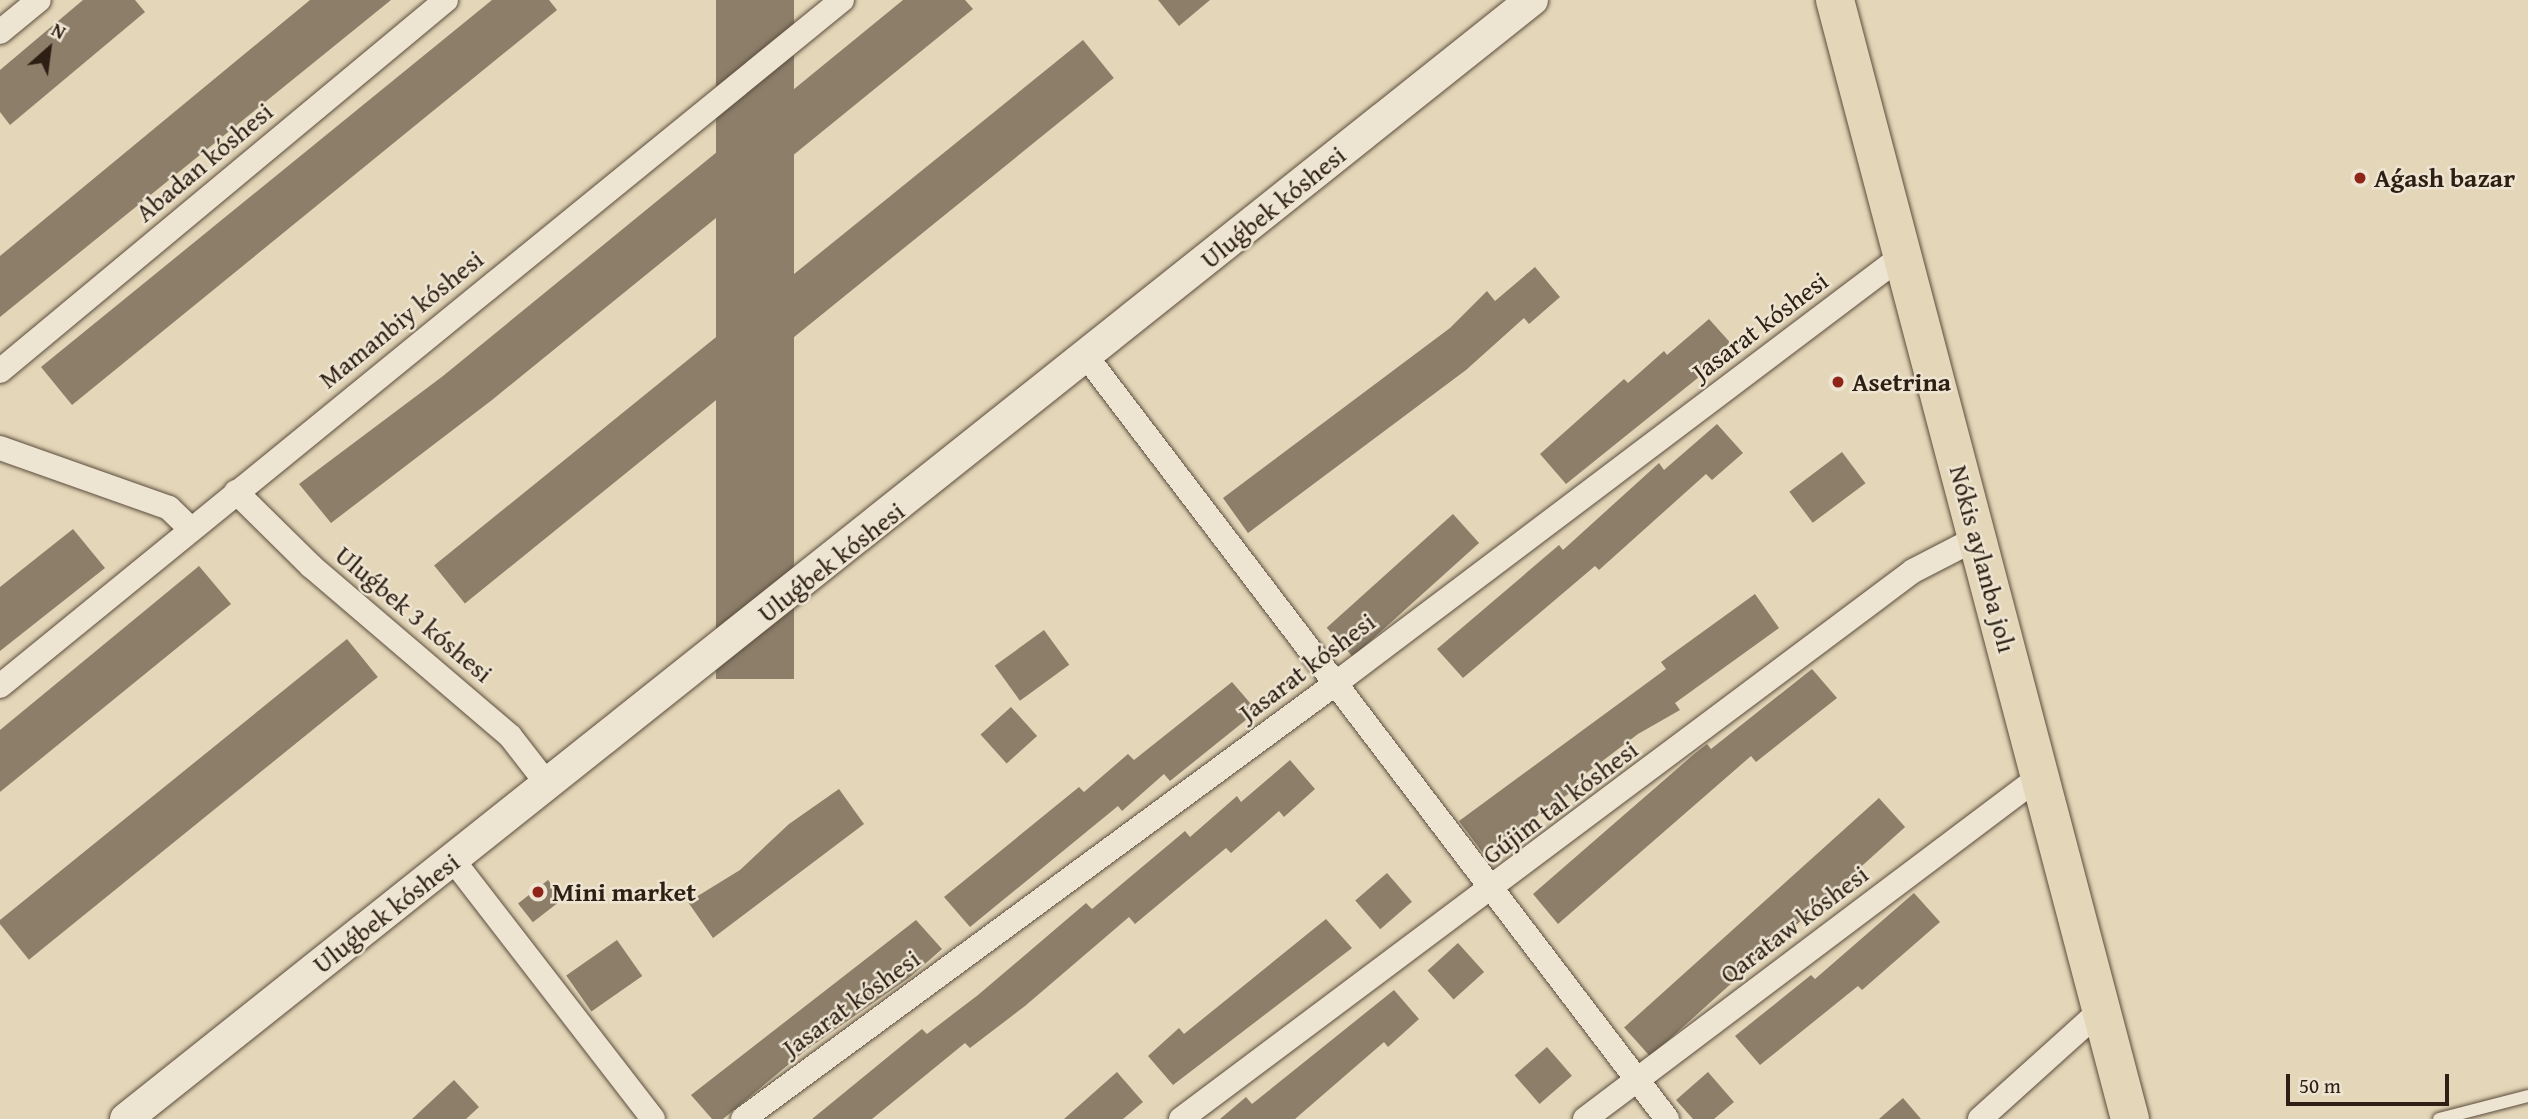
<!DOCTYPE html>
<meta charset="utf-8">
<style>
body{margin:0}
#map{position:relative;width:2528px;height:1119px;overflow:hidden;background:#e4d6b8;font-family:"Gentium Book Plus",serif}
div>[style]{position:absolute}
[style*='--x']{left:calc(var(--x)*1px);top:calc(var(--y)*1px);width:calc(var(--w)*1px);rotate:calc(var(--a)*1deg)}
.building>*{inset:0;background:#8c7e69;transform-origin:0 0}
.roads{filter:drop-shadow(0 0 2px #5b4d3d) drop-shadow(0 0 2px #5b4d3d)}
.service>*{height:12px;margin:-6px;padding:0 6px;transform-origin:6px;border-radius:6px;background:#ede4d1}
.minor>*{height:24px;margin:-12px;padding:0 12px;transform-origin:12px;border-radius:12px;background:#ede4d1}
.tertiary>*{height:32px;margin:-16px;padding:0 16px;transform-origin:16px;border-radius:16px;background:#ede4d1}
.primary>*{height:38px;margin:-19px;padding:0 19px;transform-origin:19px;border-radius:19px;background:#e4d6b8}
.dots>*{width:19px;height:19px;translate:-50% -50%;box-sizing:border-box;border:4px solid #ede4d1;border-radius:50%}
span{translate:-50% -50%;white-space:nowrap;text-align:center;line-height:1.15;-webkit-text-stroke:5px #ede4d1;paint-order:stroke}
.street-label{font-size:26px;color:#2d1f14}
.poi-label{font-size:26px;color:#2d1f14;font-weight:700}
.left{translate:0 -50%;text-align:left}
.north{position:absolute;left:14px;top:14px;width:70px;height:70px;-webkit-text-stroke:5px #ede4d1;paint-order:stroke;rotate:28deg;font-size:19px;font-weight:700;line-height:28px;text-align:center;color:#2d1f14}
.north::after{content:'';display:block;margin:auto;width:24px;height:32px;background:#2d1f14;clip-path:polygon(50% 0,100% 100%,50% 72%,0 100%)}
.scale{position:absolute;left:2286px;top:1074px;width:163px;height:32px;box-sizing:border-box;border:4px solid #2d1f14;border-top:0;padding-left:9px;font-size:21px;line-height:24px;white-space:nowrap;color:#2d1f14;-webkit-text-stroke:5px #ede4d1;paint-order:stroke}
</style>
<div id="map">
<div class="building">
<div style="clip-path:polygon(83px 0,135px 0,145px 12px,10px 125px,0 112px,0 70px)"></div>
<div style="clip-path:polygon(310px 0,391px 0,0 317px,0 256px)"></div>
<div style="clip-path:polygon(492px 0,549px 0,557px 10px,72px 405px,41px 367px)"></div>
<div style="left:716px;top:0;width:78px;height:679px"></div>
<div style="clip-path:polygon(903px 0,965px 0,973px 9px,492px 400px,331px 523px,299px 484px,443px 376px)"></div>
<div style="clip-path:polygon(1158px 0,1210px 0,1179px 26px)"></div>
<div style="left:1083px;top:40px;width:49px;height:835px;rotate:51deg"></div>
<div style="clip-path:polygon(1535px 267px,1560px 297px,1529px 324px,1524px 318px,1466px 370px,1248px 533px,1223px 498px,1450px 328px,1487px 291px,1495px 301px)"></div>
<div style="clip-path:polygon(1709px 319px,1735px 348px,1566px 484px,1540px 454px,1624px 379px,1628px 383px,1664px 351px,1667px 355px)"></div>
<div style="clip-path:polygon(1717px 424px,1743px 453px,1712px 480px,1706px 474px,1599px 570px,1595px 566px,1463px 678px,1437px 649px,1559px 545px,1563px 550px,1659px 463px,1664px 470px)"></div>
<div style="left:1842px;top:452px;width:39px;height:66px;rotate:53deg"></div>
<div style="left:1453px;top:514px;width:39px;height:170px;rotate:48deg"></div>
<div style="clip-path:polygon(73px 529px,105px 568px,0 651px,0 587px)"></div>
<div style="clip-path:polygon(199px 566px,231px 604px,0 792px,0 730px)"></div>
<div style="clip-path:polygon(1755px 594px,1779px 628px,1675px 703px,1680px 710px,1638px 734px,1576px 781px,1580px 786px,1483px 853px,1459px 821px,1666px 669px,1661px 662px)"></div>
<div style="left:1044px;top:630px;width:43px;height:61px;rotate:54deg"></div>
<div style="left:347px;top:639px;width:49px;height:449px;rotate:51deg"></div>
<div style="clip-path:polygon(1812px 669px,1837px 698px,1756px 762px,1751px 756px,1558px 924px,1533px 894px,1693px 755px,1707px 744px,1711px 749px)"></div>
<div style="clip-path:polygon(1232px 682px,1257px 711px,1170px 781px,1164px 774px,1122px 811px,1118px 806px,970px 927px,944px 897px,1079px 787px,1084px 792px,1128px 754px,1134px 760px)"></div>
<div style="left:1011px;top:707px;width:39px;height:41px;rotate:48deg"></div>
<div style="clip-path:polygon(1290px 760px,1315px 789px,1284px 817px,1279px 811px,1231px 853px,1226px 848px,1135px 924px,1129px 917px,1025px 1006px,970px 1048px,965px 1043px,872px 1119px,812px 1119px,922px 1029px,927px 1034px,978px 995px,1086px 903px,1092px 909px,1185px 831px,1190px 837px,1237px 796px,1241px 802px)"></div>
<div style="clip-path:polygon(839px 789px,864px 824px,713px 938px,688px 902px,740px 870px,789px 824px)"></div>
<div style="left:1879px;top:798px;width:39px;height:343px;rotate:48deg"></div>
<div style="left:1387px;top:873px;width:38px;height:42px;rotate:49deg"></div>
<div style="left:548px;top:880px;width:24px;height:38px;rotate:52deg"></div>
<div style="clip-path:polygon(1914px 893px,1940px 922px,1862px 990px,1858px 986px,1760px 1065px,1735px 1036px,1811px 975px,1815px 979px)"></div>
<div style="clip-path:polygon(1326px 919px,1352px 948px,1173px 1085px,1148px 1056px,1179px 1028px,1184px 1034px)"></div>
<div style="clip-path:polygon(916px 920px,942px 949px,910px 977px,806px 1050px,723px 1119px,712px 1119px,691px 1095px)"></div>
<div style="left:617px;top:940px;width:44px;height:62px;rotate:55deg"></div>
<div style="left:1458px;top:943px;width:39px;height:41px;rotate:48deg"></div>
<div style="clip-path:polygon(1394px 990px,1419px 1019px,1388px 1047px,1384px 1042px,1295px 1119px,1220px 1119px,1246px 1097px,1252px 1104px)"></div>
<div style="left:1547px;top:1047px;width:38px;height:43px;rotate:49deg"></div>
<div style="clip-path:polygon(1117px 1072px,1143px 1102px,1123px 1119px,1064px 1119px)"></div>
<div style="clip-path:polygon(1708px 1072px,1734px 1102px,1714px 1119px,1693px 1119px,1676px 1100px)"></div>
<div style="clip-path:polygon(454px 1080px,479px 1107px,466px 1119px,412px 1119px)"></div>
<div style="clip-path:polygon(1903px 1098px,1921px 1119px,1879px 1119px)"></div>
</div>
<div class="roads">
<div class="service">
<div style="--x:2439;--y:1119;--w:92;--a:-14.5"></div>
</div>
<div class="minor">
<div style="--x:0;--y:32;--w:50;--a:-39.4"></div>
<div style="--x:1086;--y:356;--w:959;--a:52.71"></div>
<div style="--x:0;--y:371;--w:580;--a:-39.75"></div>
<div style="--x:0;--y:448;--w:179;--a:19.5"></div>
<div style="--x:169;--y:508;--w:30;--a:44"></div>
<div style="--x:236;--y:492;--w:105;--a:44.6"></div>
<div style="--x:311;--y:566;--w:262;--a:40.5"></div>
<div style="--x:510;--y:736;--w:62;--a:52.2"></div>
<div style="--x:0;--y:686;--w:1086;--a:-39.17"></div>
<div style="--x:453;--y:860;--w:327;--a:52.3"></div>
<div style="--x:743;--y:1119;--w:735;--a:-36.31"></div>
<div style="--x:1335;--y:684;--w:710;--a:-37.05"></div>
<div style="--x:1181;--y:1119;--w:914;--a:-36.82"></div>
<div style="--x:1913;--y:571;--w:72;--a:-27.3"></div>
<div style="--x:1585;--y:1119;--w:568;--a:-36.99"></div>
<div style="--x:1980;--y:1119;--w:164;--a:-42"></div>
</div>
<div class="tertiary">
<div style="--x:126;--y:1119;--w:1797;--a:-38.52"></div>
</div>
<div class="primary">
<div style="--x:1835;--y:0;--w:1157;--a:75.23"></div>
</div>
</div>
<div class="dots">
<div style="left:2360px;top:178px;background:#8f2418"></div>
<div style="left:1838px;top:382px;background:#8f2418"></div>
<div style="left:538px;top:892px;background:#8f2418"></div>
</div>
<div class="street-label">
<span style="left:204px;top:162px;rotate:-40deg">Abadan kóshesi</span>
<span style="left:1273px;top:207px;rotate:-39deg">Uluǵbek kóshesi</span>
<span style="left:401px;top:319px;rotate:-39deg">Mamanbiy kóshesi</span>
<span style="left:1760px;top:326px;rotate:-37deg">Jasarat kóshesi</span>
<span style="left:1983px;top:559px;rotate:75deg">Nókis aylanba jolı</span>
<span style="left:831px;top:562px;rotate:-38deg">Uluǵbek kóshesi</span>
<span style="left:414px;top:614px;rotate:40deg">Uluǵbek 3 kóshesi</span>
<span style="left:1307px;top:667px;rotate:-37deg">Jasarat kóshesi</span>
<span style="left:1560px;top:802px;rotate:-37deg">Gújim tal kóshesi</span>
<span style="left:386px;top:913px;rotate:-38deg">Uluǵbek kóshesi</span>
<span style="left:1794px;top:924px;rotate:-37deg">Qarataw kóshesi</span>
<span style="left:851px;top:1003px;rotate:-36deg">Jasarat kóshesi</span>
</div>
<div class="poi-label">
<span class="left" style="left:2374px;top:178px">Aǵash bazar</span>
<span class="left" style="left:1852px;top:382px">Asetrina</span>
<span class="left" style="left:552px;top:892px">Mini market</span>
</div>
<div class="north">N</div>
<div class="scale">50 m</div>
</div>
